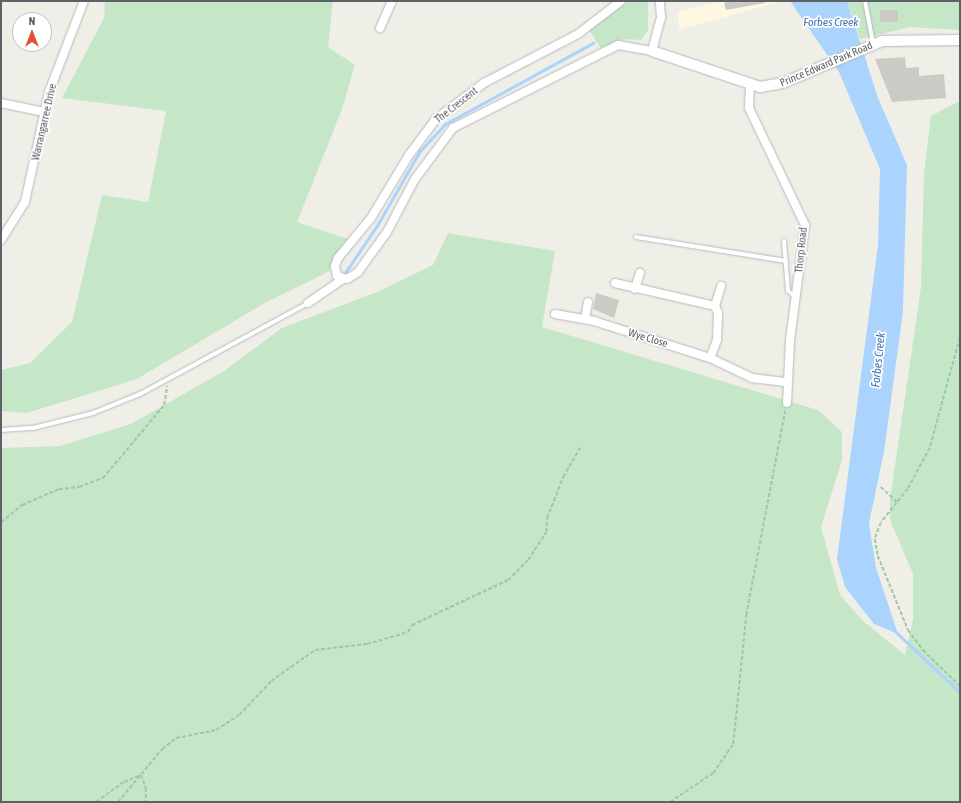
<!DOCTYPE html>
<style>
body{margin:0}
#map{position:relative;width:961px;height:803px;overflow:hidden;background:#f0efe7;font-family:"Asap Condensed",sans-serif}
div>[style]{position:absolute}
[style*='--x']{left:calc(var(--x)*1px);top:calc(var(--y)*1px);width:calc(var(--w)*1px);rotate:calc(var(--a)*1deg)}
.commercial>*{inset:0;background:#fdf8df}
.green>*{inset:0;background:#c5e7c7}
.water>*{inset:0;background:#aad4fd}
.stream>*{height:2.5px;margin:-1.25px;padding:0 1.25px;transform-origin:1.25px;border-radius:1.25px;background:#aad4fd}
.building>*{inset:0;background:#cccac4;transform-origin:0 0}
.path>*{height:1.5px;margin-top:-0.75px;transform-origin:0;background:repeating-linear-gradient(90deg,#9ec7ad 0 4px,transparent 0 6px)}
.roads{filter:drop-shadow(0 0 1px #b7b9bd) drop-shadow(0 0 1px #b7b9bd)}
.service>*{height:4px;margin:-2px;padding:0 2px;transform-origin:2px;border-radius:2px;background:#fff}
.minor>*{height:8px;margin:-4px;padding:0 4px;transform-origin:4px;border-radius:4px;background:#fff}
.tertiary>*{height:10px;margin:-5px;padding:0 5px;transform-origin:5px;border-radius:5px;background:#fff}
span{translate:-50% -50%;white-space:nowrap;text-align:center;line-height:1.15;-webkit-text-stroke:3.5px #fff;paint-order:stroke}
.street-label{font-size:11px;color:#5e6267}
.water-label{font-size:12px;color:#4673b0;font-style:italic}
.frame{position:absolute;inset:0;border:2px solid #5e6267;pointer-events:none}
.north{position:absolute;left:12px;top:12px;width:40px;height:40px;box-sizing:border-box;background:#fff;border:1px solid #bfc0c2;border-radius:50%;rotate:0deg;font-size:11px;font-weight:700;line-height:16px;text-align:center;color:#5e6267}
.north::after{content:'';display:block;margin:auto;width:14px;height:18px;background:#e55038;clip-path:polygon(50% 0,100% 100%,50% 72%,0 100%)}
</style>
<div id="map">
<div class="commercial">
<div style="clip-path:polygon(721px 1px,783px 1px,679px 30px,678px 12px)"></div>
</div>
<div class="green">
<div style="clip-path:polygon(105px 1px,333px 1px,328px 47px,355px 65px,342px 109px,297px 222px,348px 239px,332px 260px,330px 271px,265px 303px,137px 379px,27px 413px,1px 411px,1px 370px,30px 363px,72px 322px,102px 195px,148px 202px,166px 111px,62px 98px,104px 18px)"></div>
<div style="clip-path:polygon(629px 1px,648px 1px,648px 30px,641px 40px,624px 39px,601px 48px,589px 30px)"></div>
<div style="clip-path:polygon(847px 1px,960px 1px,960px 30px,910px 27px,860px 39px)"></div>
<div style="clip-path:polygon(960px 101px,960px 802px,1px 802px,1px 448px,60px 446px,131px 424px,224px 371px,282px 328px,377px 292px,433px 265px,448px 233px,555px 251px,542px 327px,818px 410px,842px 432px,842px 460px,821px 527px,840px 595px,863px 621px,905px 655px,913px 619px,913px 574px,890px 520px,890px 500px,921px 287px,924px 173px,931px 116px)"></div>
</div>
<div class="water">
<div style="clip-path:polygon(790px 1px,847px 1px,878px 98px,907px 165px,903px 311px,884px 452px,869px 523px,876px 568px,898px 634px,874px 624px,845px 587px,837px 559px,878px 245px,880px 169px,839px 72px)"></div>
</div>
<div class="stream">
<div style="--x:345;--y:273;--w:59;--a:-56"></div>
<div style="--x:378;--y:224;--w:84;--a:-60.1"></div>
<div style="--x:420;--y:151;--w:37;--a:-47"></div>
<div style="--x:445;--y:124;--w:169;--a:-28.7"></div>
<div style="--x:896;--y:632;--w:88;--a:43.2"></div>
</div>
<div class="building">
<div style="clip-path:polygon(730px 1px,765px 1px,765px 3px,726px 10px,724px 3px)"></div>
<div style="left:880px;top:10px;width:18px;height:12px"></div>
<div style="clip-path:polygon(905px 57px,906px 68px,919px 67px,919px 76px,944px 74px,946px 98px,892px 102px,875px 59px)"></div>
<div style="clip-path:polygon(596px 293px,619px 300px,614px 318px,593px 309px)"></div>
</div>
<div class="path">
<div style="--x:960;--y:338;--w:114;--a:105.3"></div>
<div style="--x:930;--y:448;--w:47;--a:118.2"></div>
<div style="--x:908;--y:489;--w:43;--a:128.5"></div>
<div style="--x:881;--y:523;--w:17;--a:111"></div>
<div style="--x:875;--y:539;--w:17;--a:80"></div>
<div style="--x:878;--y:556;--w:80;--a:67.9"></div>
<div style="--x:908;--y:630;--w:25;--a:53"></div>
<div style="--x:923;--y:650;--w:52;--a:44.2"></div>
<div style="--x:881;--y:487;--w:22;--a:43"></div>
<div style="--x:1;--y:522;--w:27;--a:-39"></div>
<div style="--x:22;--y:505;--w:40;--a:-23.4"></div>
<div style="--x:59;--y:489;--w:20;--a:-6"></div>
<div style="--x:79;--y:487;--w:26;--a:-21"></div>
<div style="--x:103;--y:478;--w:95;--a:-50.1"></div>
<div style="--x:164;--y:405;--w:19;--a:-81"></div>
<div style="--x:96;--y:802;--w:34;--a:-36"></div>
<div style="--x:124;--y:782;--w:18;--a:-22"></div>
<div style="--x:141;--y:775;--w:14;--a:69"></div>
<div style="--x:146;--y:788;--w:14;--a:90"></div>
<div style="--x:118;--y:802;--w:69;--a:-50.3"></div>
<div style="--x:162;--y:749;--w:18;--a:-38"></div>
<div style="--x:176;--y:738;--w:41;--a:-11.3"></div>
<div style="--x:216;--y:730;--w:27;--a:-33"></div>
<div style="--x:239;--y:715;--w:47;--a:-46.7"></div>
<div style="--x:271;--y:681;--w:54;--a:-35.2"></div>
<div style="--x:315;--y:650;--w:52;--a:-6.6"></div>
<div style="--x:367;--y:644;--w:43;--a:-16.3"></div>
<div style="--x:408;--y:632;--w:8;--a:-60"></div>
<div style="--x:412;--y:625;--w:106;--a:-25.1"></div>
<div style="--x:508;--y:580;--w:28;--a:-45"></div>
<div style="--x:528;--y:560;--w:33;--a:-57"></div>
<div style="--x:546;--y:532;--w:14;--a:-86"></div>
<div style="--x:547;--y:518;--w:44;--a:-68.7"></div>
<div style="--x:563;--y:477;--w:36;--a:-60"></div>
<div style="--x:670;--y:802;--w:52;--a:-34"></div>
<div style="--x:713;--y:773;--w:35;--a:-55"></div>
<div style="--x:733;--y:744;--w:130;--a:-84.2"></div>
<div style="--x:746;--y:615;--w:208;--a:-79.2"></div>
</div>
<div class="roads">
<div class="service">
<div style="--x:865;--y:1;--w:43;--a:79.2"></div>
<div style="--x:636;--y:237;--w:152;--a:9.1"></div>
<div style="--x:784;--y:241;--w:50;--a:85.4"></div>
<div style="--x:788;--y:291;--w:9;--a:36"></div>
<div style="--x:1;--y:430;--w:32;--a:-4"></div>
<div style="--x:33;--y:428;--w:62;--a:-14"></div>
<div style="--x:93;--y:413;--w:51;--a:-22"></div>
<div style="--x:140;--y:394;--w:191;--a:-28.4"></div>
</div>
<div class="minor">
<div style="--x:621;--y:1;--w:54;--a:142.5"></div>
<div style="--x:578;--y:34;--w:106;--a:152.5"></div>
<div style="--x:484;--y:83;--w:60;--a:143.1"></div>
<div style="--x:436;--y:119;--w:45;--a:126.9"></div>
<div style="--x:409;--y:155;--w:74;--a:121.1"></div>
<div style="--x:371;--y:218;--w:52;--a:129.5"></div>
<div style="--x:338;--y:258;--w:9;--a:111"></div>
<div style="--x:335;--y:266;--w:10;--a:79"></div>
<div style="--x:337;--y:276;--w:10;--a:17"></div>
<div style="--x:347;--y:279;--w:13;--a:-32"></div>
<div style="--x:358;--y:272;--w:49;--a:-54.1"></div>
<div style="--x:387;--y:232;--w:60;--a:-62.2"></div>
<div style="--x:415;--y:179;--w:64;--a:-53.3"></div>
<div style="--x:453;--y:128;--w:185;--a:-26.7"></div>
<div style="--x:618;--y:45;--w:35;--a:10"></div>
<div style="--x:652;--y:51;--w:35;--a:-75"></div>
<div style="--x:661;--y:17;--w:16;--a:-94"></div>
<div style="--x:380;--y:28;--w:30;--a:-66"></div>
<div style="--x:750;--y:86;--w:22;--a:93"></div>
<div style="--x:749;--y:108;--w:130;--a:64.4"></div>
<div style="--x:805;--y:225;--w:116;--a:97.4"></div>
<div style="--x:790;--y:340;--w:63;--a:92.7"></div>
<div style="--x:1;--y:103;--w:44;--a:11.8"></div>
<div style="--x:1;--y:240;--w:45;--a:-57.7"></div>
<div style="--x:25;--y:202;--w:113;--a:-77.7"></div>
<div style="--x:49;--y:92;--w:97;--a:-69"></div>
<div style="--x:615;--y:283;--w:103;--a:13"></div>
<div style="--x:715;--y:306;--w:8;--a:67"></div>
<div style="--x:718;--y:313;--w:27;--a:92"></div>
<div style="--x:717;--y:340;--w:19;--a:111"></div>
<div style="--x:710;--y:358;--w:47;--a:25.5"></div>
<div style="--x:752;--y:378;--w:35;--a:7"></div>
<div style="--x:635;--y:289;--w:17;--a:-73"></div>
<div style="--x:308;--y:303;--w:42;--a:-34.4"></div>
<div style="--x:715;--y:306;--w:21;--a:-73"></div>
<div style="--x:555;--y:314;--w:40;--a:10"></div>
<div style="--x:594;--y:321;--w:122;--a:17.7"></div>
<div style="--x:585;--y:319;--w:17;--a:-80"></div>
</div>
<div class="tertiary">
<div style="--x:652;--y:51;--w:114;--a:18.4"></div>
<div style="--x:760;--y:87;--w:23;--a:-10"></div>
<div style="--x:783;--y:83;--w:108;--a:-23"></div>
<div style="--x:882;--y:41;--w:78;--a:-0.7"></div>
</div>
</div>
<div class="street-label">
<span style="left:826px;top:64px;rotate:-23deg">Prince Edward Park Road</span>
<span style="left:456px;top:105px;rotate:-38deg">The Crescent</span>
<span style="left:44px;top:122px;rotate:-77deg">Warrangarree Drive</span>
<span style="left:801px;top:250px;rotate:-84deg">Thorp Road</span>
<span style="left:648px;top:338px;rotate:17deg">Wye Close</span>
</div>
<div class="water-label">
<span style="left:831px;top:23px">Forbes Creek</span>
<span style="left:879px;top:360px;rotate:-84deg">Forbes Creek</span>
</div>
<div class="frame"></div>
<div class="north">N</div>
</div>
